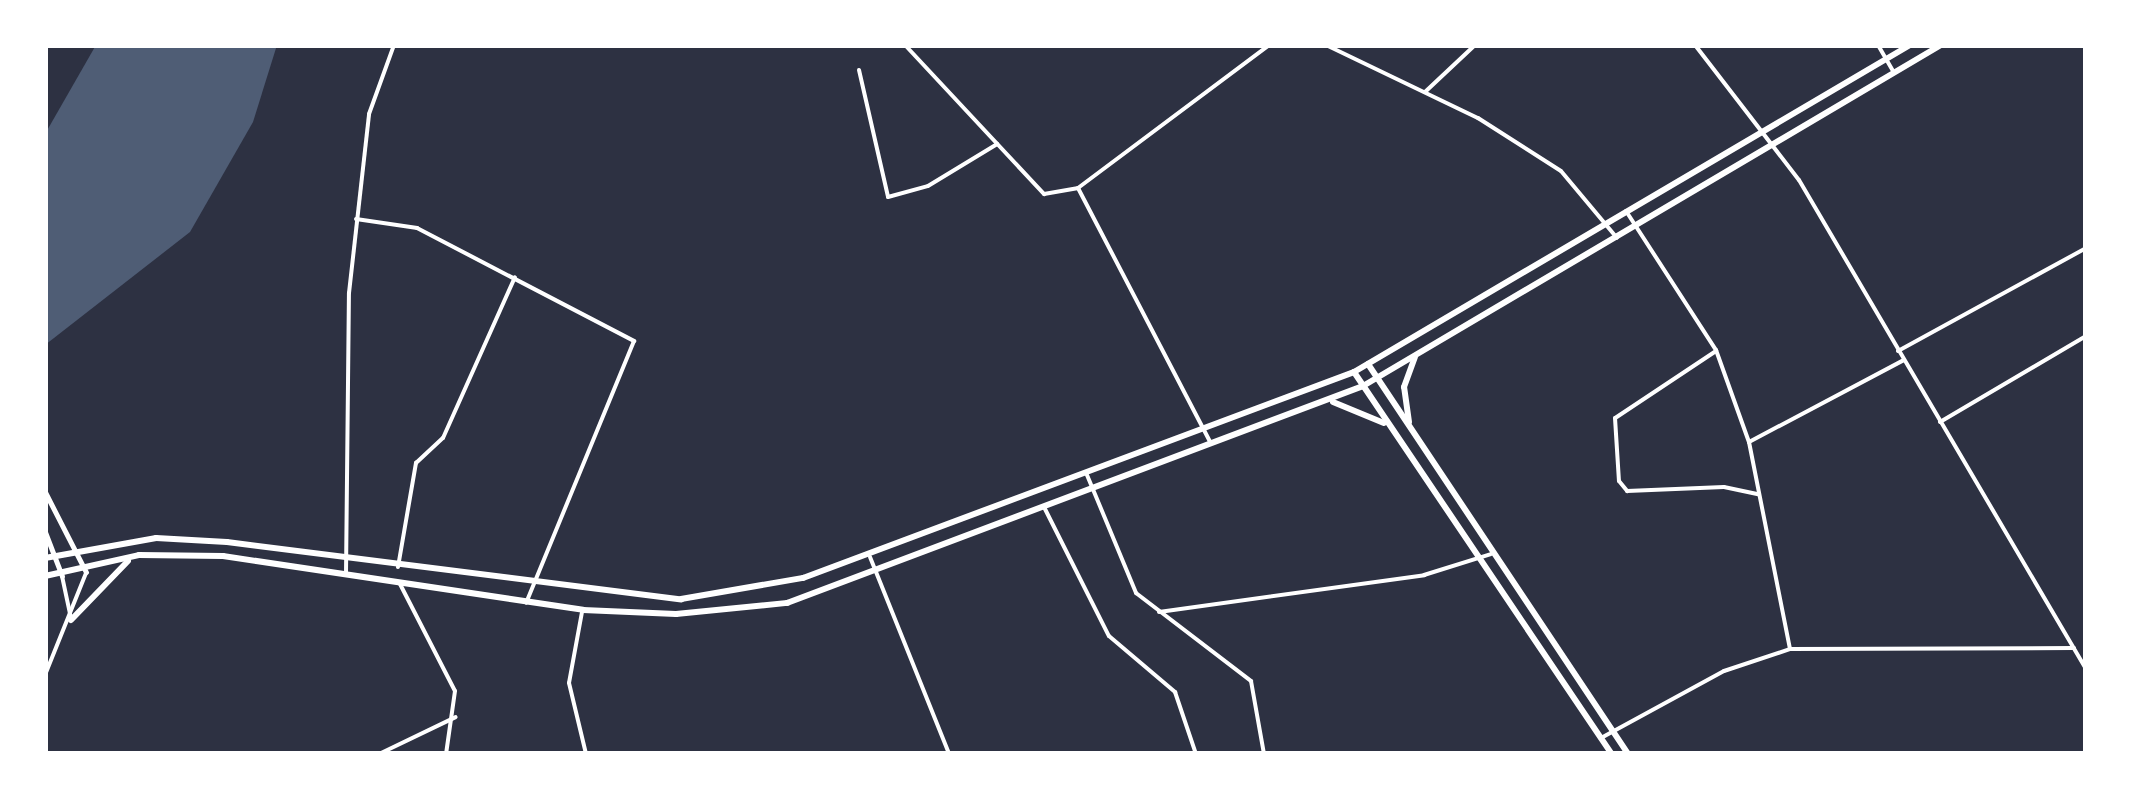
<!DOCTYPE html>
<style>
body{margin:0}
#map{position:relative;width:2131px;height:799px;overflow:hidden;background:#2d3142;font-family:"PT Sans Narrow",sans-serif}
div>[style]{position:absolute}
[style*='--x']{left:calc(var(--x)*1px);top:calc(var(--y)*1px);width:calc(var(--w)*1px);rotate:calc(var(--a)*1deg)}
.water>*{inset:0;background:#4f5d75}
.minor>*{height:4px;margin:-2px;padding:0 2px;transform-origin:2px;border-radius:2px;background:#fff}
.tertiary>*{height:5px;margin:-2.5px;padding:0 2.5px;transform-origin:2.5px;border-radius:2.5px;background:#fff}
.trunk>*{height:6px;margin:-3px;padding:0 3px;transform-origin:3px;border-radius:3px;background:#fff}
span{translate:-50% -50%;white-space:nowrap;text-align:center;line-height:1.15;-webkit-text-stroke:8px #fff;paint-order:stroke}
.frame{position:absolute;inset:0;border:48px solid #fff;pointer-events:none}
</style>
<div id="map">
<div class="water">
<div style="clip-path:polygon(96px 45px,277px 45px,253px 122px,190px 232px,45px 345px,45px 134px)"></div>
</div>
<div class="minor">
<div style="--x:905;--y:45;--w:204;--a:47"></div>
<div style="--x:1044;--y:194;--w:35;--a:-10"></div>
<div style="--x:1078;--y:188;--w:239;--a:-36.8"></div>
<div style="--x:1326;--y:45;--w:169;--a:25.7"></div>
<div style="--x:1478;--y:118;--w:98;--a:32.6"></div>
<div style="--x:1561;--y:171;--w:87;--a:50.1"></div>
<div style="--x:1695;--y:45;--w:170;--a:52.4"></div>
<div style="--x:1799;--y:180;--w:567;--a:59.59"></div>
<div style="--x:1878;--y:45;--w:30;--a:60"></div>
<div style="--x:859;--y:70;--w:130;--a:77.1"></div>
<div style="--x:888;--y:197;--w:41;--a:-15.4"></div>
<div style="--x:928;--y:186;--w:81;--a:-31.3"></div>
<div style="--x:1425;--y:92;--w:69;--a:-43.2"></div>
<div style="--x:1078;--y:188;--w:288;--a:62.5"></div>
<div style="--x:1626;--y:211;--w:166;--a:57.1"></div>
<div style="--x:1716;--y:350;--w:98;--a:70.3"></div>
<div style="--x:1749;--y:442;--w:175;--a:-27.9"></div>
<div style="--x:356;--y:219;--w:62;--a:8.4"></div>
<div style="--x:417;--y:228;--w:245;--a:27.5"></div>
<div style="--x:634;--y:341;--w:283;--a:112.4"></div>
<div style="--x:1716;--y:351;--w:121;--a:146.4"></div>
<div style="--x:1615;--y:418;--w:63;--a:86.4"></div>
<div style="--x:1619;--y:481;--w:13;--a:51"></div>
<div style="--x:1627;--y:491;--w:97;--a:-2.4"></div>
<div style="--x:1724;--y:487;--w:35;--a:12"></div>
<div style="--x:1898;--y:351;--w:214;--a:-28.7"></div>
<div style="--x:1940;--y:422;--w:169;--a:-30.5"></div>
<div style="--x:1749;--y:442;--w:211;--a:78.8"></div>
<div style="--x:1790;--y:649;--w:284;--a:-0.2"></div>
<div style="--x:1087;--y:475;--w:128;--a:67.4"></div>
<div style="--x:1136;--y:593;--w:145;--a:37.4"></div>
<div style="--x:1251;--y:681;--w:74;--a:79.9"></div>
<div style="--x:1045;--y:509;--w:142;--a:63.3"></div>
<div style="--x:1109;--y:636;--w:87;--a:40.3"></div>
<div style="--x:1175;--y:692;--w:65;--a:71.3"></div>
<div style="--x:870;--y:557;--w:212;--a:68.1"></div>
<div style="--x:398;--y:567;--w:106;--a:-80.2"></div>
<div style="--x:416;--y:463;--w:37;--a:-43"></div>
<div style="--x:443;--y:438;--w:176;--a:-65.9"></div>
<div style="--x:346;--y:574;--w:281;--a:-89.4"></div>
<div style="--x:349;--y:293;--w:180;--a:-83.6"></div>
<div style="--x:369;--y:114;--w:73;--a:-70.1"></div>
<div style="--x:62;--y:576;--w:40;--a:78"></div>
<div style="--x:400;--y:584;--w:120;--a:62.8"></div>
<div style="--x:455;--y:691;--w:64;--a:98.1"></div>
<div style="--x:582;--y:612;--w:72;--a:100.4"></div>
<div style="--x:569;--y:683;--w:73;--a:76.5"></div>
<div style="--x:1159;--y:612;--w:268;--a:-7.9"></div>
<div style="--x:1424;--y:575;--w:70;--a:-17.4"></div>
<div style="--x:45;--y:675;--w:110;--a:-68.1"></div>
<div style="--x:1601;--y:738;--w:140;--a:-28.6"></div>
<div style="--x:1724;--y:671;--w:70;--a:-18.4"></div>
<div style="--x:379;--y:754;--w:85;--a:-25.7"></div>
</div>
<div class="tertiary">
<div style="--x:45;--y:492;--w:90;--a:62.9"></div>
<div style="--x:45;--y:532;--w:47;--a:68.9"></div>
</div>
<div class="trunk">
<div style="--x:1368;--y:364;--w:469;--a:56.3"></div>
<div style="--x:1354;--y:372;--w:461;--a:56"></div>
<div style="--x:1333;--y:402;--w:55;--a:22.4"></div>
<div style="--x:1409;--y:422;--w:35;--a:-98"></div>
<div style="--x:1404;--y:387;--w:32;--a:-70"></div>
<div style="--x:45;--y:558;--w:113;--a:-10.2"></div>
<div style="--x:156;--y:538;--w:71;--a:3.2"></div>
<div style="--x:227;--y:542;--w:458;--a:7.2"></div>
<div style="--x:681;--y:599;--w:124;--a:-9.8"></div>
<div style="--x:803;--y:578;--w:588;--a:-20.5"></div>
<div style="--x:1354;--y:372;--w:645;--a:-30.46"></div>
<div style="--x:45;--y:576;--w:96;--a:-12.6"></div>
<div style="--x:139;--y:555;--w:84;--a:0.7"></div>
<div style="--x:223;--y:556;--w:364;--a:8.5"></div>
<div style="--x:583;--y:610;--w:93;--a:2.5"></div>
<div style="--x:676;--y:614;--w:112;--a:-5.7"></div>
<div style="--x:787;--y:603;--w:616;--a:-20.64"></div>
<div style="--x:1363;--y:386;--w:671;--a:-30.54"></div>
<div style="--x:71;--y:620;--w:82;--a:-46"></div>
</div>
<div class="frame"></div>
</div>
